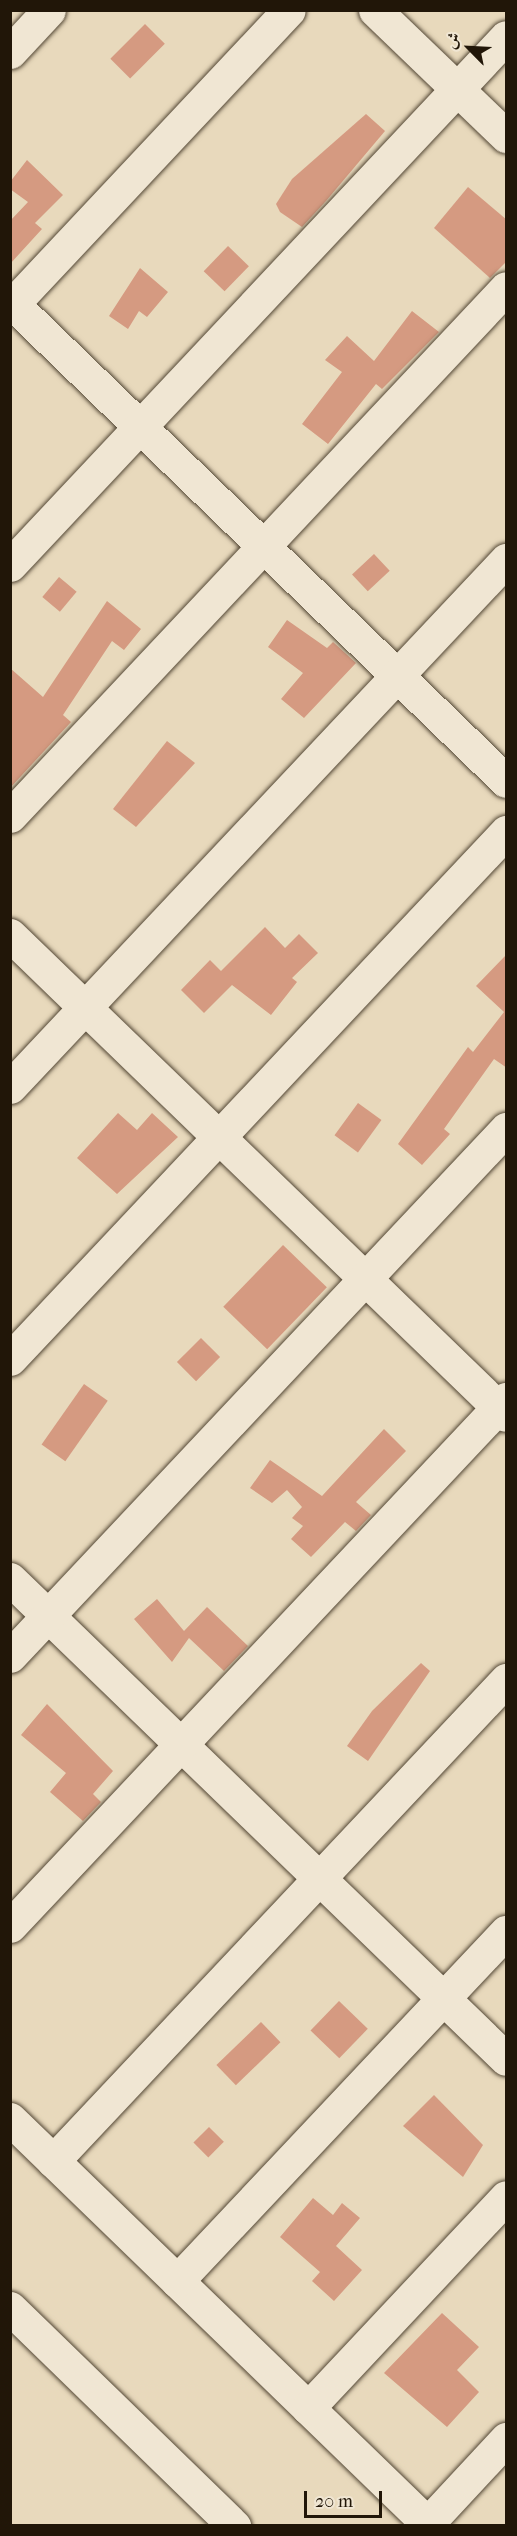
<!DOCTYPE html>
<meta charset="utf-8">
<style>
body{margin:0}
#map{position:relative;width:517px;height:2536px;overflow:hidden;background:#e8d9bc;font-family:"IM FELL French Canon",Amiri,serif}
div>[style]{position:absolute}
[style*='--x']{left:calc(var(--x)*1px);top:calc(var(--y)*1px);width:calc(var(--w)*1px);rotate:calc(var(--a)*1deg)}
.building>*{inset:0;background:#d59a81;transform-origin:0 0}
.roads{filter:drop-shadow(0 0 2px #534735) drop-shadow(0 0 2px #534735)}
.minor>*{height:33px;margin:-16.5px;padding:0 16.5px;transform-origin:16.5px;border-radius:16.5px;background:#f0e6d3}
span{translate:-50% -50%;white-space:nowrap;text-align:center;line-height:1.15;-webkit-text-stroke:5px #f0e6d3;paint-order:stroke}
.frame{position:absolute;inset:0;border:12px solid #211608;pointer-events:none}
.north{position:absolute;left:439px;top:18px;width:60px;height:60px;-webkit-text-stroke:4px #f0e6d3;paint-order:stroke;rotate:294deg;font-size:16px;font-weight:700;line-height:24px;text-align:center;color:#211608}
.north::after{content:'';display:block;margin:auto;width:21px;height:27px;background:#211608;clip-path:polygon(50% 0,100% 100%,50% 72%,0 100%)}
.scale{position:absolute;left:304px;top:2491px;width:78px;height:27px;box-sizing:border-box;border:3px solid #211608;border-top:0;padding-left:8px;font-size:18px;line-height:21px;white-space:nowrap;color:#211608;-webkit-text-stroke:4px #f0e6d3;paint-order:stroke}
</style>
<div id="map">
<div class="building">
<div style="left:145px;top:24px;width:28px;height:49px;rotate:45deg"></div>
<div style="clip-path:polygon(366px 114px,385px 131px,326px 201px,302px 227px,280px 212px,276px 204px,292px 179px)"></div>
<div style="clip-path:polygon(27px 160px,63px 195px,35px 223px,42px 229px,10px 264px,10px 221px,28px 202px,10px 189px,10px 182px)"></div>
<div style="clip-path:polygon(468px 187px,507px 220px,507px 261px,490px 278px,434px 228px)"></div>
<div style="left:228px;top:246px;width:29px;height:35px;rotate:44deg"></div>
<div style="clip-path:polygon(140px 268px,168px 292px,147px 317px,139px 311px,128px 329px,109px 316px)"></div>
<div style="clip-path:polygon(412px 311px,439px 332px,382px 389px,376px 384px,328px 444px,302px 424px,342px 372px,325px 360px,347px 336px,374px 361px)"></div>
<div style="left:374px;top:554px;width:23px;height:30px;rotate:47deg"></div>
<div style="left:59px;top:577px;width:23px;height:26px;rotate:40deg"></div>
<div style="clip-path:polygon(107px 601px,141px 629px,124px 650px,112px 641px,63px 715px,71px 722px,10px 788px,10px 668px,43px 697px)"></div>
<div style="clip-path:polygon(287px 620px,327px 648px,333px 642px,356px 663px,304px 718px,281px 699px,303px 673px,268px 647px)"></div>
<div style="clip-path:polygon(167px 741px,195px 763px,136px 827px,113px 809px)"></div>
<div style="clip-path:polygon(265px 927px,285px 948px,299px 934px,318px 953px,292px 978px,297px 982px,271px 1015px,232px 985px,204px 1013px,181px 990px,210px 960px,221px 971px)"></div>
<div style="clip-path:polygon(507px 954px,507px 1068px,494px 1059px,444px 1129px,450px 1134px,422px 1165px,398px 1144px,468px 1047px,473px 1052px,504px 1012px,476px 986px)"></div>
<div style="left:358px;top:1103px;width:29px;height:40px;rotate:36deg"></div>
<div style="clip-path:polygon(118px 1113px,137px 1130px,152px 1113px,178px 1137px,117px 1194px,77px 1158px)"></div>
<div style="left:283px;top:1245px;width:61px;height:86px;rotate:44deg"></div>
<div style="left:201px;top:1338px;width:27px;height:34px;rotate:45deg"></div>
<div style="left:84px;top:1384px;width:29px;height:74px;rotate:35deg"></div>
<div style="clip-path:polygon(384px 1429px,406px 1451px,356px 1502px,371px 1515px,356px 1531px,345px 1522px,311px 1557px,291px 1539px,303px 1526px,292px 1518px,302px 1507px,287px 1490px,272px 1503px,250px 1488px,270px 1460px,322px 1496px)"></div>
<div style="clip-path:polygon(157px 1599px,184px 1631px,207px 1607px,248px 1646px,224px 1671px,189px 1638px,172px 1662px,134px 1619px)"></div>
<div style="clip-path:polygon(421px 1663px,430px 1671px,368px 1761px,347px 1746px,372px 1711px)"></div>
<div style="clip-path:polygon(47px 1704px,113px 1771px,93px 1794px,101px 1802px,83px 1821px,50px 1792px,66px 1773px,21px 1735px)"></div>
<div style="left:339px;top:2001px;width:40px;height:41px;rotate:44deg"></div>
<div style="left:261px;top:2022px;width:28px;height:62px;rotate:46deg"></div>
<div style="clip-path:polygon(434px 2095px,483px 2145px,463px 2177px,403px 2126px)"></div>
<div style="left:209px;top:2127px;width:21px;height:22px;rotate:45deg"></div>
<div style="clip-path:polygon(313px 2198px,333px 2215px,342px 2203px,360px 2218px,336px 2246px,362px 2270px,334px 2301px,312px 2281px,320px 2272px,280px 2237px)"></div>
<div style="clip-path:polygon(442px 2313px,479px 2347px,457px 2370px,479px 2392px,447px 2427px,384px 2373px)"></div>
</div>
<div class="roads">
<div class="minor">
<div style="--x:375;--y:10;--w:182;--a:43.9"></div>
<div style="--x:10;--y:52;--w:57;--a:-47.1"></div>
<div style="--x:10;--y:301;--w:690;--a:44.06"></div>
<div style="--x:10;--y:307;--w:407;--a:-46.8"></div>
<div style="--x:10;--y:565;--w:724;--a:-46.79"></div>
<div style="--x:10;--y:816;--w:724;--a:-46.79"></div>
<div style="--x:10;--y:935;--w:690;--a:44.06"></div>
<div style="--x:10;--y:1087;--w:724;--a:-46.74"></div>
<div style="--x:10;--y:1359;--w:724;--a:-46.74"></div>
<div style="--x:10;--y:1579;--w:690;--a:44.06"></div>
<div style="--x:10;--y:1656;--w:724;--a:-46.74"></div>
<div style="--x:10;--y:1926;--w:724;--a:-46.74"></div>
<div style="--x:10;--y:2119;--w:585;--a:44.1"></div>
<div style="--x:53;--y:2161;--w:661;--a:-46.72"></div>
<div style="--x:177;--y:2281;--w:480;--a:-46.7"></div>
<div style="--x:10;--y:2308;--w:313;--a:44.2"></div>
<div style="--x:308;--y:2408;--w:289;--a:-46.8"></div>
<div style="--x:428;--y:2523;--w:115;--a:-47.1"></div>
</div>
</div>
<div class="frame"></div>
<div class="north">ش</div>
<div class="scale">20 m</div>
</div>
